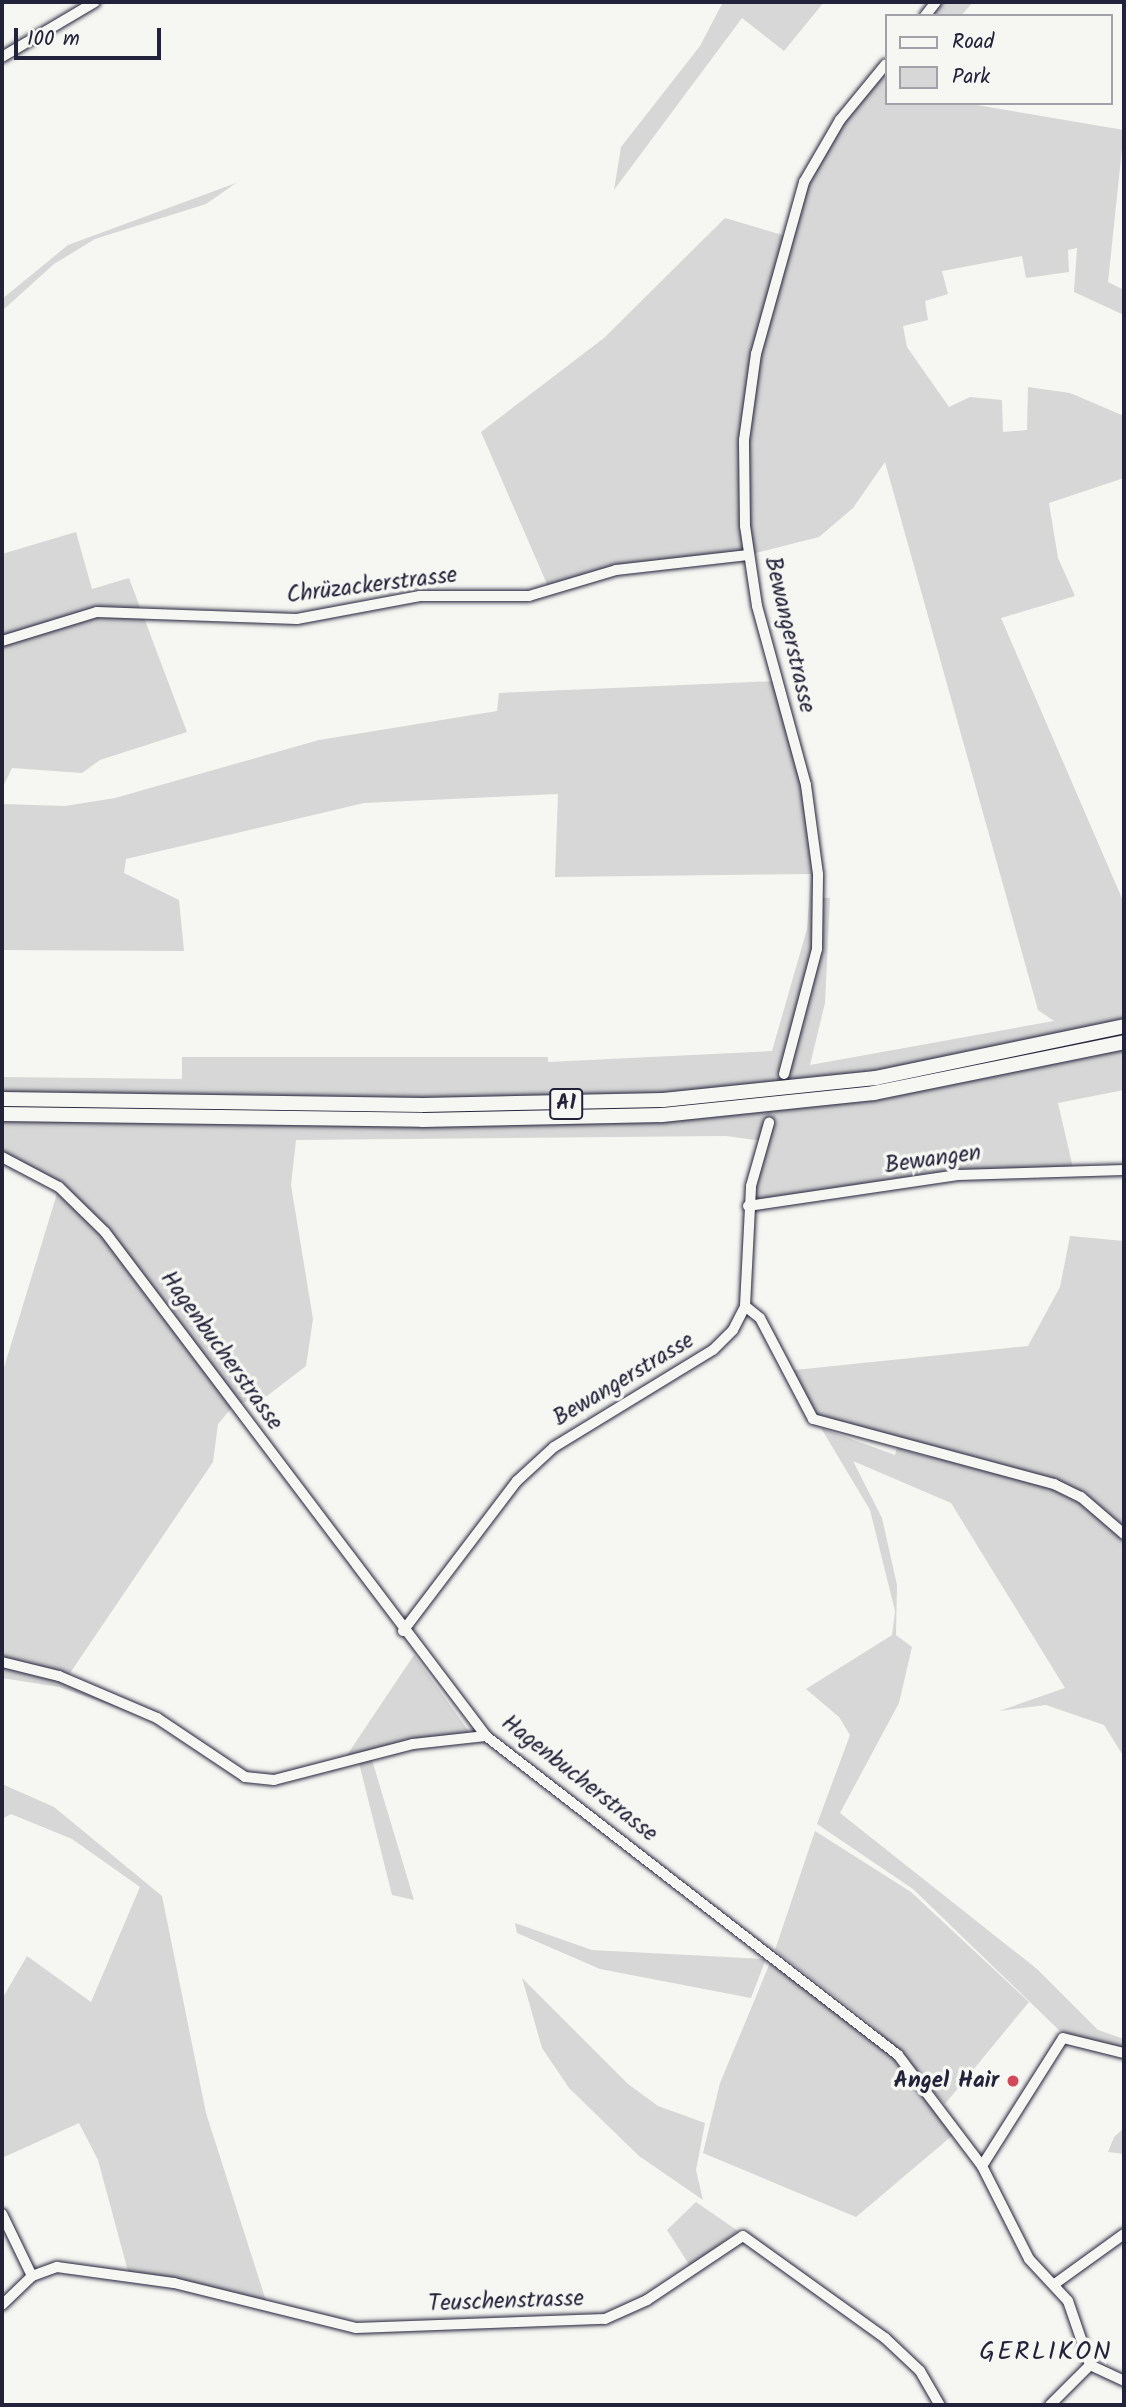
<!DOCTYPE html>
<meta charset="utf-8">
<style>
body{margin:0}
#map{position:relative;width:1126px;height:2407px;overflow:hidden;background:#f6f6f2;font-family:Kalam,sans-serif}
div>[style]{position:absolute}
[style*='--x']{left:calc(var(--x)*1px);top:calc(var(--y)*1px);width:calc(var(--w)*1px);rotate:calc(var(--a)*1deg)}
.green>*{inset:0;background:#d7d7d7}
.minor-tunnel>*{height:10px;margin-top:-5px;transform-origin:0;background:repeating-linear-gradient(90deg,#cccccd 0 10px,transparent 0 15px)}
.roads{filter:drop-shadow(0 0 2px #22223b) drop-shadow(0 0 2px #22223b)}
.minor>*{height:10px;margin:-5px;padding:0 5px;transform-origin:5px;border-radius:5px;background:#f6f6f2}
.highway>*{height:14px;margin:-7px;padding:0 7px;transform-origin:7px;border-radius:7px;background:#f6f6f2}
.dots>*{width:19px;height:19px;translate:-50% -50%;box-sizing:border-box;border:4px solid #f6f6f2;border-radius:50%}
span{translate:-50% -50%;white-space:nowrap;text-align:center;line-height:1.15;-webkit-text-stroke:7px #f6f6f2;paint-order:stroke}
.shield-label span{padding:2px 5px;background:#f6f6f2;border:2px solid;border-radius:5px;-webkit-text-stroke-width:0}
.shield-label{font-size:21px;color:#22223b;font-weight:700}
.street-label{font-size:23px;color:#22223b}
.poi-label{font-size:23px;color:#22223b;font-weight:700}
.right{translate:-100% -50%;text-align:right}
.quarter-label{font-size:26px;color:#22223b;letter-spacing:2px}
.frame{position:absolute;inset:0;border:4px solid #22223b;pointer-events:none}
.legend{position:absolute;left:885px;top:14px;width:228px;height:91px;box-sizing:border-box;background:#f6f6f2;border:2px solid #a1a1a9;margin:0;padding:9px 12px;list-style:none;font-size:21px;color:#22223b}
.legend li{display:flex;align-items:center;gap:14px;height:35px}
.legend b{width:35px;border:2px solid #a1a1a9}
.scale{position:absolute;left:14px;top:28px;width:147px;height:32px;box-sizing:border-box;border:4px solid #22223b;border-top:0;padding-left:9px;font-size:21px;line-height:24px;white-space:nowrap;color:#22223b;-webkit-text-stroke:5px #f6f6f2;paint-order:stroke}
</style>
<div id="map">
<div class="green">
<div style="clip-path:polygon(723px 2px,824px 2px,784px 51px,742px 18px,614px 190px,621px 147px,700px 46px)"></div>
<div style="clip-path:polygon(936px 2px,973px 2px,961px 16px,925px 16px)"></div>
<div style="clip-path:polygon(886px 64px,886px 103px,965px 103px,1124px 130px,1108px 282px,1124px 290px,1124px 315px,1074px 292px,1077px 248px,1068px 250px,1069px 272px,1026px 278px,1022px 256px,942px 271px,948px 294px,925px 301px,928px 320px,903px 326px,907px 347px,949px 407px,970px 397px,1002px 400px,1003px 432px,1027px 430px,1028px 387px,1070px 393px,1124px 416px,1124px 478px,1049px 503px,1058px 558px,1075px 596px,1001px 618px,1124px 903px,1124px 1090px,1058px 1103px,1073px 1168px,958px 1175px,748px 1206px,763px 1141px,726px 1136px,296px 1140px,291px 1185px,313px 1319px,306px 1366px,267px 1396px,234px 1405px,218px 1424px,213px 1462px,66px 1679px,2px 1662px,2px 1374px,59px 1187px,2px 1157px,2px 1077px,182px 1079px,182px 1057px,548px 1057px,548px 1062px,772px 1051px,807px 929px,811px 874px,555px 877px,558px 794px,364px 803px,126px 859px,124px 873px,179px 900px,184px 951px,2px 950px,2px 804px,65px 806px,115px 798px,319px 740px,497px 711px,499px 693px,778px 681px,806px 785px,820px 898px,830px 898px,825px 1003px,810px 1065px,1054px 1021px,1038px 1010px,885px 462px,853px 508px,819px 537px,748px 555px,616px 570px,550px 591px,481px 432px,604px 338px,725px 218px,786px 236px,820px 151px)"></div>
<div style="clip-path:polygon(236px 183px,206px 204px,95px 239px,54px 264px,2px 311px,2px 299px,68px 245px)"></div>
<div style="clip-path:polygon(76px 532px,92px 589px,129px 578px,187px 732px,100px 760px,82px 773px,12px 768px,2px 789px,2px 554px)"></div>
<div style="clip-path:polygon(1070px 1236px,1124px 1241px,1124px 1757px,1104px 1725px,1046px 1705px,999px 1711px,1065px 1688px,951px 1503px,853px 1461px,882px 1518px,897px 1585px,896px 1635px,912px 1647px,899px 1703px,840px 1813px,1037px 1969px,1098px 2030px,1124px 2039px,1124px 2051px,1063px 2034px,913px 1889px,817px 1824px,850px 1735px,839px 1717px,806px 1689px,892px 1635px,895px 1611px,870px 1510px,821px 1428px,895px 1455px,897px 1448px,930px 1457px,932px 1451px,813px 1419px,785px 1371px,1028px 1346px,1060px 1287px)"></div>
<div style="clip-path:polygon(414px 1655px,473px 1737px,343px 1761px)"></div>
<div style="clip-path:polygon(2px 1664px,59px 1680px,141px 1716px,59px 1687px,2px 1678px)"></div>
<div style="clip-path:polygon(372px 1760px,414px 1900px,392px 1895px,359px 1763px)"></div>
<div style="clip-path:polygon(2px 1784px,54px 1807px,162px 1896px,206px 2113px,267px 2304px,129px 2275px,98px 2160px,79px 2123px,2px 2158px,2px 1999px,27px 1956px,91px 2002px,140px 1887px,72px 1839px,11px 1814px,2px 1819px)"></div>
<div style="clip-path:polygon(815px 1831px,911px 1892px,1029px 2002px,945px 2104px,872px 2025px,775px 1950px)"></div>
<div style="clip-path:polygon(515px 1923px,592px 1950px,766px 1959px,751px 1998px,600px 1969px,517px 1933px)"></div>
<div style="clip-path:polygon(772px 1958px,895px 2059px,953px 2135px,856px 2217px,703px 2153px,720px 2083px)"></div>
<div style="clip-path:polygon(522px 1978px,628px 2084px,658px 2106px,705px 2123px,696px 2170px,703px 2200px,639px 2156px,569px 2088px,542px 2048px)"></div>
<div style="clip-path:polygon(1124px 2128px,1124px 2154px,1108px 2152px,1114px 2137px)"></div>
<div style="clip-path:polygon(696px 2202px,738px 2231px,690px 2266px,667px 2230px)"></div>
</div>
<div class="minor-tunnel">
<div style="--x:769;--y:1123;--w:51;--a:-73"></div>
</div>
<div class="roads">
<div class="minor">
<div style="--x:925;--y:16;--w:18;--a:-52"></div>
<div style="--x:2;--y:57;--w:108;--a:-30.6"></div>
<div style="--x:2;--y:641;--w:99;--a:-17"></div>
<div style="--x:97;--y:612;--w:200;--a:2"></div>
<div style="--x:297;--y:619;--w:125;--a:-10.6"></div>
<div style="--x:420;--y:596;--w:109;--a:0"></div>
<div style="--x:529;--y:596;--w:91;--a:-16.6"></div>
<div style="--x:616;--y:570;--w:133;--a:-6.5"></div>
<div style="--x:784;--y:1074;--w:129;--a:-75.2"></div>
<div style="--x:817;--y:949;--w:75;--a:-89.2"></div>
<div style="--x:818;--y:874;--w:90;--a:-97.7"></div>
<div style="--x:806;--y:785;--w:186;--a:-105.3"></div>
<div style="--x:757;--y:606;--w:81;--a:-98.5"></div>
<div style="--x:745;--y:526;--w:86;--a:-90.7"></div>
<div style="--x:744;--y:440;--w:87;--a:-82.1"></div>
<div style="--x:756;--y:354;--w:179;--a:-74.4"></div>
<div style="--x:804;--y:182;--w:72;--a:-59.9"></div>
<div style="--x:840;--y:120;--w:72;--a:-50.6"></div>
<div style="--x:2;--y:1157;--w:64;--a:27.8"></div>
<div style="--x:59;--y:1187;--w:64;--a:44.4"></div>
<div style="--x:105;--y:1232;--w:632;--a:52.91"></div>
<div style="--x:486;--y:1736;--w:521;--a:37.75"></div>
<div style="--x:898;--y:2055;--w:139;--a:52.9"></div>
<div style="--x:982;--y:2166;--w:104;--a:63.2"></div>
<div style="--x:1029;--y:2259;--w:57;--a:47.1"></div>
<div style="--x:1068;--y:2301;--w:68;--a:71"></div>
<div style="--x:748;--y:1206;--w:212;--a:-8.4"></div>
<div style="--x:958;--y:1175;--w:166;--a:-1.7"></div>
<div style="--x:745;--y:1306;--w:19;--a:39"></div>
<div style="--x:760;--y:1318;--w:114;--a:62.3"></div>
<div style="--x:813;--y:1419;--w:250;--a:15.1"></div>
<div style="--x:1054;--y:1484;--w:30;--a:26"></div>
<div style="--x:1081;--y:1497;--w:57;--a:40.7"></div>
<div style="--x:403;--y:1631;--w:188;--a:-52.8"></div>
<div style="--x:517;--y:1481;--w:50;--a:-42.6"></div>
<div style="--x:554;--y:1447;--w:186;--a:-31.4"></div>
<div style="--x:713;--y:1350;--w:28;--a:-45"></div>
<div style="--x:733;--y:1330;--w:27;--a:-63"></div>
<div style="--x:745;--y:1306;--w:120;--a:-87.1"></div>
<div style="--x:751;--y:1186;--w:66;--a:-74.1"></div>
<div style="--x:2;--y:1662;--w:59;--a:13.8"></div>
<div style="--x:59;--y:1676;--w:107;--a:23.2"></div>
<div style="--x:157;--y:1718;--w:106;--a:33.8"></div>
<div style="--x:245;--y:1777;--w:29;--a:6"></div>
<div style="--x:274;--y:1780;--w:144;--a:-14.5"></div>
<div style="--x:413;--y:1744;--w:73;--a:-6.3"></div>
<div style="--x:982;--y:2166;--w:151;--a:-57.7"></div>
<div style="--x:1063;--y:2038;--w:63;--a:13.8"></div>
<div style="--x:2;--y:2214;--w:69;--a:64.2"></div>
<div style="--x:1056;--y:2283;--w:84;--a:-35.8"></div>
<div style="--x:2;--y:2305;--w:42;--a:-44"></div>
<div style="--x:32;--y:2276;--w:27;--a:-20"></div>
<div style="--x:57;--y:2267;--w:118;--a:7.8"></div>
<div style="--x:174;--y:2283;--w:187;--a:13.9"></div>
<div style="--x:356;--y:2328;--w:249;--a:-2.1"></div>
<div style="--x:605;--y:2319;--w:46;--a:-24.3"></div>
<div style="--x:647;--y:2300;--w:115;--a:-33.7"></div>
<div style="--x:743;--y:2236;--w:175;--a:35.7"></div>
<div style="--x:885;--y:2338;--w:48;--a:43.3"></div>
<div style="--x:920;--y:2371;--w:39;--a:60"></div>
<div style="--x:1090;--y:2365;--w:38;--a:25"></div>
<div style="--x:1050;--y:2405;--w:57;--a:-45"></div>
</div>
<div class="highway">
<div style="--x:2;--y:1099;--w:421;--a:0.8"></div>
<div style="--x:423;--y:1105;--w:240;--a:-1.2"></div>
<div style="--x:663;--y:1100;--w:214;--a:-5.9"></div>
<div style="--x:876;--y:1078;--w:253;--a:-11.8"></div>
<div style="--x:2;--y:1114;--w:420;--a:0.8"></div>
<div style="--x:422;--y:1120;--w:240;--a:-1.2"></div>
<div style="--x:662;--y:1115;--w:213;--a:-5.9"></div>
<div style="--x:874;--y:1093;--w:255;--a:-11.5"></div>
</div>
</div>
<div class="dots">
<div style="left:1013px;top:2081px;background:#d1495b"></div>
</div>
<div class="shield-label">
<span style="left:566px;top:1104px">A1</span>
</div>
<div class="street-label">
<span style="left:372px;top:586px;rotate:-7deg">Chrüzackerstrasse</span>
<span style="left:789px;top:635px;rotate:77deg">Bewangerstrasse</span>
<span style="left:933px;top:1160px;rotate:-8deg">Bewangen</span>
<span style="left:221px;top:1351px;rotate:54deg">Hagenbucherstrasse</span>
<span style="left:624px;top:1380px;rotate:-31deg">Bewangerstrasse</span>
<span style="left:579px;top:1779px;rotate:38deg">Hagenbucherstrasse</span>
<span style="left:506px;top:2302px;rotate:-2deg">Teuschenstrasse</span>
</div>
<div class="poi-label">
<span class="right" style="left:999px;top:2081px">Angel Hair</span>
</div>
<div class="quarter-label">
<span style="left:1046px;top:2353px">GERLIKON</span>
</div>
<div class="frame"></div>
<ul class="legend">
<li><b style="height:9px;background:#f6f6f2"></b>Road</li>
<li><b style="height:19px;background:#d7d7d7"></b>Park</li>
</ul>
<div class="scale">100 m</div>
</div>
